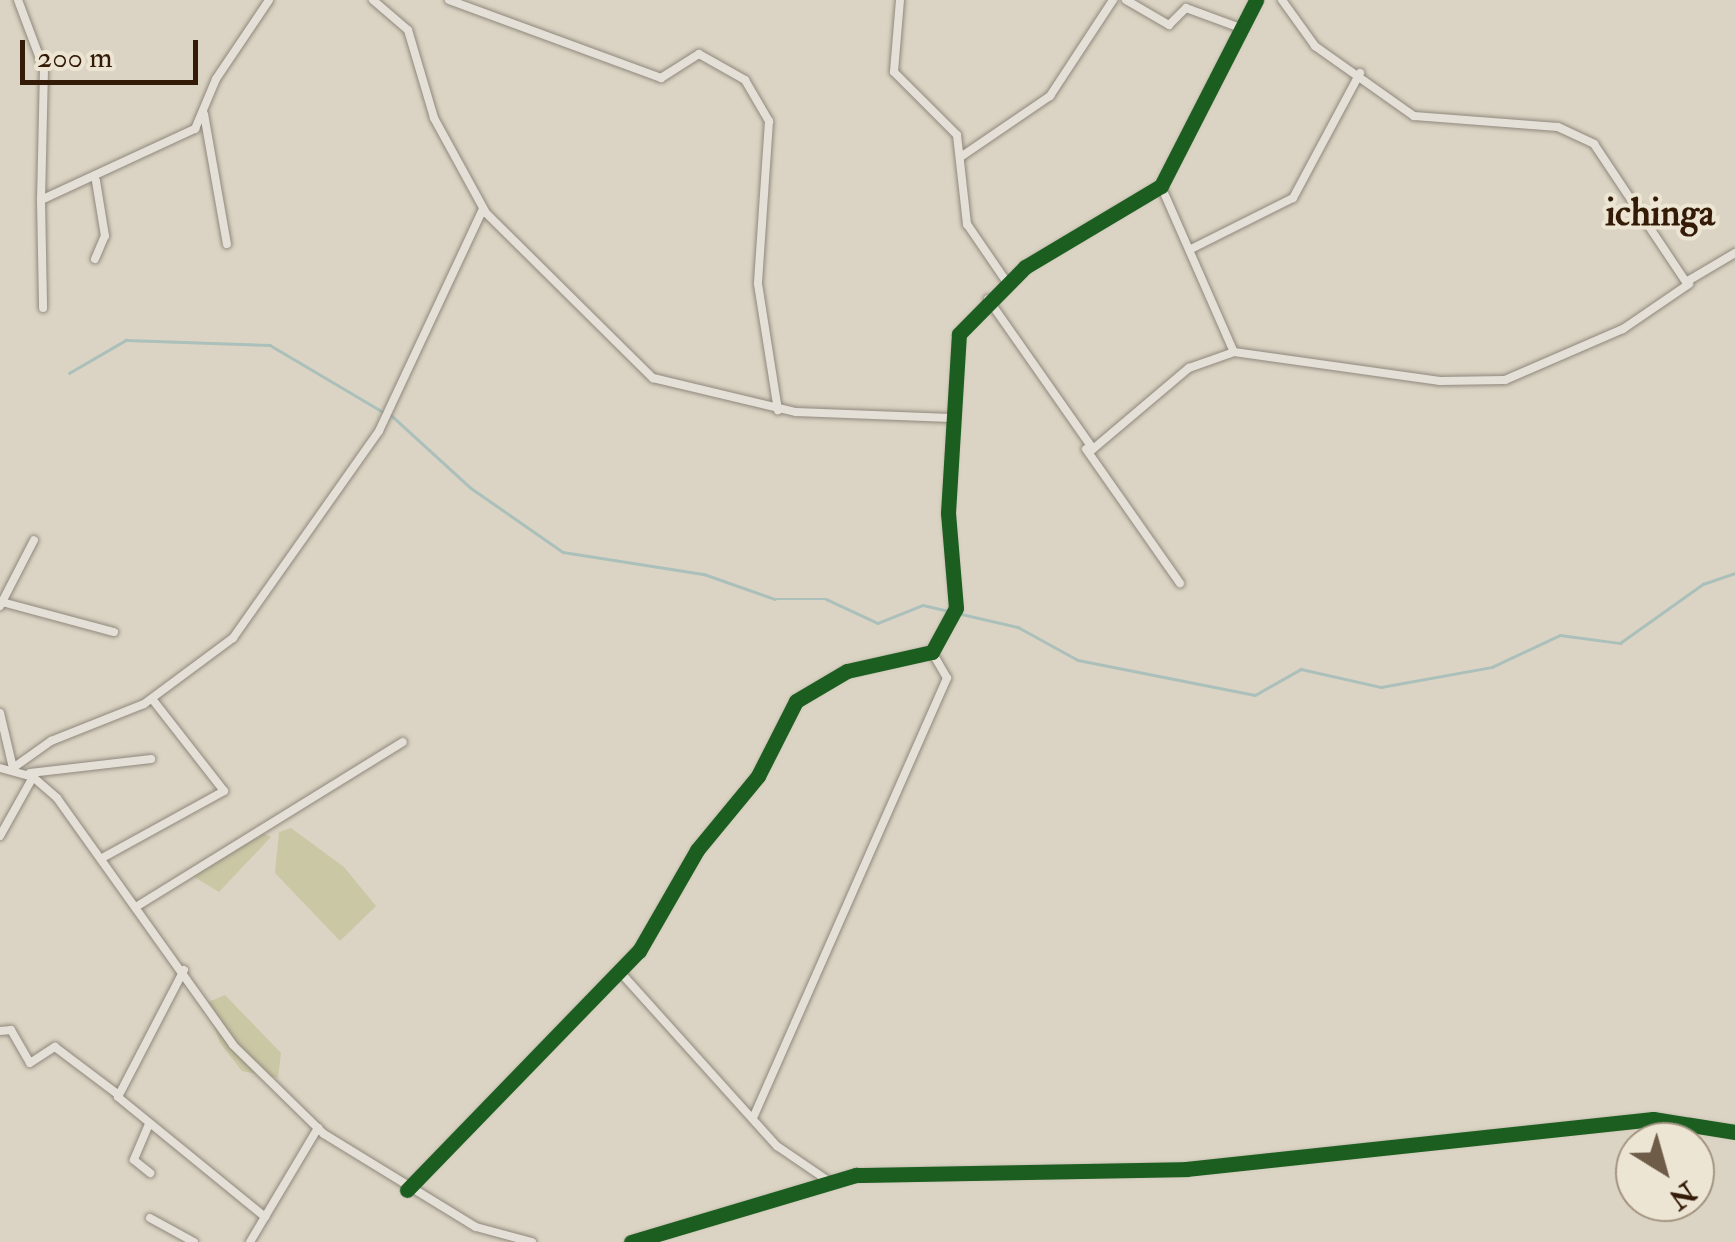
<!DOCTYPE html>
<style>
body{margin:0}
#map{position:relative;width:1735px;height:1242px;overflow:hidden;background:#dbd4c4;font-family:"IM FELL Double Pica",serif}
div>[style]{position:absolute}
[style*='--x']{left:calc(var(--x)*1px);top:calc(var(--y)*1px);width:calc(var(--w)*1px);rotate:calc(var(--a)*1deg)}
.green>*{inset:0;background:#cac7a5}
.stream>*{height:2.5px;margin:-1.25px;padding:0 1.25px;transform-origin:1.25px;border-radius:1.25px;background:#abc0ba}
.roads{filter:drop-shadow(0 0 2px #8f887c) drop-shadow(0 0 2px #8f887c)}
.minor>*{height:8px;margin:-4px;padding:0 4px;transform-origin:4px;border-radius:4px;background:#e4e0d8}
.cycleway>*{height:15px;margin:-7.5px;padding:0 7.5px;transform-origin:7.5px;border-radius:7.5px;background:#1b5e20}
span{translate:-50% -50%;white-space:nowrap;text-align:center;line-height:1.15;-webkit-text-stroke:8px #ede5d3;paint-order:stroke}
.quarter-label{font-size:38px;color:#331b07;font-weight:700}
.north{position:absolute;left:1615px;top:1122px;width:100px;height:100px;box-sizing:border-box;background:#ede5d3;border:2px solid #a39481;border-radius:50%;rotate:143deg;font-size:28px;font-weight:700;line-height:40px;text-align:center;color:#331b07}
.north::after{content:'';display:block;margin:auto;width:35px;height:45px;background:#6e5c49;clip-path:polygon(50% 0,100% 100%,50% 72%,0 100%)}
.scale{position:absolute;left:20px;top:40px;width:178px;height:45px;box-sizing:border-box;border:5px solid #331b07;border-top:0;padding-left:12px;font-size:30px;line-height:35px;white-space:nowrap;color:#331b07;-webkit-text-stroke:8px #ede5d3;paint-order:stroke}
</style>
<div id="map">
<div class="green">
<div style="clip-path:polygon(291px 828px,344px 867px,376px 906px,340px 941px,275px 873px,279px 832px)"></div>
<div style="clip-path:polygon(263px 833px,271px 837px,219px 892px,191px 875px)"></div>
<div style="clip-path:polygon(225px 995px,281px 1053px,278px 1078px,242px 1071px,220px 1043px,206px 1003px)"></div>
</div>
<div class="stream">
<div style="--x:69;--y:373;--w:66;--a:-30.1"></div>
<div style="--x:126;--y:340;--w:144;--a:2"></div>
<div style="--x:270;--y:345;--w:134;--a:30.6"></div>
<div style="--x:391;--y:415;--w:108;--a:42.4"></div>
<div style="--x:471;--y:488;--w:112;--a:34.8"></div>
<div style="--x:563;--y:552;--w:143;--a:8.9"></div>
<div style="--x:704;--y:574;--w:75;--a:19.4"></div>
<div style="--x:775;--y:599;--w:51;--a:0"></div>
<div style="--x:826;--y:599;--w:57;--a:24.8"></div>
<div style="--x:878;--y:623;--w:48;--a:-21.8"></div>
<div style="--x:923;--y:605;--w:27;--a:13"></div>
<div style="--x:957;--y:613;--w:63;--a:12.9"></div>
<div style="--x:1018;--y:627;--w:68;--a:28.8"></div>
<div style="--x:1078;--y:660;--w:180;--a:11.2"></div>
<div style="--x:1255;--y:695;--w:53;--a:-29.5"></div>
<div style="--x:1301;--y:669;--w:82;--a:12.7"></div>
<div style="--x:1381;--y:687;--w:113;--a:-10.2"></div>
<div style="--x:1492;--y:667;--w:75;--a:-25.2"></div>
<div style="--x:1560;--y:635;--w:61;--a:7.6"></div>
<div style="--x:1620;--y:643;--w:102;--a:-35.4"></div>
<div style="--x:1703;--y:584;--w:34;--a:-19"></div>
</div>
<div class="roads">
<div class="minor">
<div style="--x:18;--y:0;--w:74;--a:69.4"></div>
<div style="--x:44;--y:69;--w:131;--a:91.3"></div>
<div style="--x:41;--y:200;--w:170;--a:-24.8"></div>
<div style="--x:195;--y:129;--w:54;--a:-67.2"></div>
<div style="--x:216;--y:79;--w:95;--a:-56.1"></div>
<div style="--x:373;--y:0;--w:46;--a:40.6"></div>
<div style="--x:408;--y:30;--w:92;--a:73.5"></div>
<div style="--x:434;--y:118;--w:108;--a:61.3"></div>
<div style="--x:486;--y:213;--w:235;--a:44.7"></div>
<div style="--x:653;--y:378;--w:147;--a:13.4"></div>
<div style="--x:796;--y:412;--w:155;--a:2.2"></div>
<div style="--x:449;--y:0;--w:226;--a:20.2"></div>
<div style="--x:661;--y:78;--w:45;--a:-32.3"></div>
<div style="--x:699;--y:54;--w:53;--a:29.5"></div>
<div style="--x:745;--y:80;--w:48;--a:59.7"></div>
<div style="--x:769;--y:121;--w:163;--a:93.9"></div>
<div style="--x:758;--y:284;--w:128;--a:81"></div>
<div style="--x:900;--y:0;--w:72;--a:94.8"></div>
<div style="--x:894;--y:72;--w:89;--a:45"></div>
<div style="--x:957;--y:135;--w:90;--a:83.6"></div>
<div style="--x:967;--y:224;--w:69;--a:55.6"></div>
<div style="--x:1126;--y:0;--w:50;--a:30.2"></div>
<div style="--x:1169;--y:25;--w:24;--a:-45"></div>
<div style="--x:1186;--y:8;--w:58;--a:20.3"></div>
<div style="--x:1282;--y:0;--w:57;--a:54.3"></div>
<div style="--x:1315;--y:46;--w:121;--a:35.3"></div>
<div style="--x:1414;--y:116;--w:144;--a:4.4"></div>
<div style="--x:1558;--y:127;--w:40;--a:25"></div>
<div style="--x:1594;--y:144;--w:166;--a:56.3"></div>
<div style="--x:1686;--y:282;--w:57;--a:-30.6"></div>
<div style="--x:204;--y:114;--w:132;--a:80"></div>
<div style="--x:962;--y:156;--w:107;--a:-34.3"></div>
<div style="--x:1050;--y:96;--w:115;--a:-56.7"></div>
<div style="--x:1161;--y:186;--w:181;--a:66.3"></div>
<div style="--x:41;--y:200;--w:108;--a:88.9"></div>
<div style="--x:1191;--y:249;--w:114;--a:-26.6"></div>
<div style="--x:1293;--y:198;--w:142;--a:-61.8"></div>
<div style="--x:95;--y:259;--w:25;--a:-67"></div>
<div style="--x:105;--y:236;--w:56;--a:-99.3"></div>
<div style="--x:988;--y:299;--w:183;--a:55"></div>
<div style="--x:1093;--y:449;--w:126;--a:-40.2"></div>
<div style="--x:1189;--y:368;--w:48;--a:-19.6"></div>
<div style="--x:1234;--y:352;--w:208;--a:8"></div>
<div style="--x:1440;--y:381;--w:65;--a:-0.9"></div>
<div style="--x:1505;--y:380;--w:129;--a:-23.4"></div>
<div style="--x:1623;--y:329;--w:80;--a:-34.3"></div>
<div style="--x:1086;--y:449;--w:164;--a:55"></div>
<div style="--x:2;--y:602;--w:116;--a:15"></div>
<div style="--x:0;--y:606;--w:74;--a:-62.7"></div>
<div style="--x:0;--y:713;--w:57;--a:76.7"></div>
<div style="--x:13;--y:768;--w:47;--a:-35.4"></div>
<div style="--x:51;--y:741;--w:100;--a:-21.7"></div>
<div style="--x:144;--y:704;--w:111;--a:-36.6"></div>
<div style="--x:233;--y:638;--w:253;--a:-54.8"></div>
<div style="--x:379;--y:431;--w:245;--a:-64.9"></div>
<div style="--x:0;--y:768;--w:34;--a:15"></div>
<div style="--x:33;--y:777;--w:32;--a:41"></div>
<div style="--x:57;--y:798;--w:303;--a:54.5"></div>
<div style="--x:233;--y:1045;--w:127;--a:44.4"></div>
<div style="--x:324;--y:1134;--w:178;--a:31.5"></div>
<div style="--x:476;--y:1227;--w:58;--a:15"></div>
<div style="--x:30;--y:773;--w:122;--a:-6.6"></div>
<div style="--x:0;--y:836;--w:68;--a:-60.8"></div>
<div style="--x:104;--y:857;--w:137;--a:-28.8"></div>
<div style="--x:224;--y:791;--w:117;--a:-128"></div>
<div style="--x:139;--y:905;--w:310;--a:-31.7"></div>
<div style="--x:184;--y:970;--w:143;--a:117.5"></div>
<div style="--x:118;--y:1097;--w:190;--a:39.2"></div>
<div style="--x:621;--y:973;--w:233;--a:48"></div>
<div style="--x:777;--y:1146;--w:64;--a:34.2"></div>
<div style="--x:0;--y:1031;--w:11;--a:-5"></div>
<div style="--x:11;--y:1030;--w:38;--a:60"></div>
<div style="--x:30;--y:1063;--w:30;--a:-33"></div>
<div style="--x:55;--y:1047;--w:76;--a:37"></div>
<div style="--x:753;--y:1118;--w:481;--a:-66.2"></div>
<div style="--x:947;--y:678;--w:30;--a:-120"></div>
<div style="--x:149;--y:1124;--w:39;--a:113"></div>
<div style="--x:134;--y:1160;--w:21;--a:39"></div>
<div style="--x:407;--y:1190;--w:333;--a:-45.9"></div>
<div style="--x:639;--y:951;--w:116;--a:-60.1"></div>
<div style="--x:697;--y:850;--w:96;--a:-50.5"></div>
<div style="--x:758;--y:776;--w:84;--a:-63.1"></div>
<div style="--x:796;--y:701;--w:59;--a:-30.5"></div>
<div style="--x:847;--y:671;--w:87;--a:-12.6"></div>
<div style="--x:932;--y:652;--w:50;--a:-61.4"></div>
<div style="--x:956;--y:608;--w:95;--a:-94.8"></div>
<div style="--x:948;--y:513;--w:179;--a:-86.5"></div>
<div style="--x:959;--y:334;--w:94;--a:-45.4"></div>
<div style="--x:1025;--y:267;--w:158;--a:-30.8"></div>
<div style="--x:1161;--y:186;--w:209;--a:-62.9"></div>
<div style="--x:150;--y:1218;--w:50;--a:28.6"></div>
<div style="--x:250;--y:1242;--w:133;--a:-59.2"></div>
<div style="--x:631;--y:1242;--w:235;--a:-16.6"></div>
<div style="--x:856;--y:1175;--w:330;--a:-1"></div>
<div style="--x:1186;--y:1169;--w:470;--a:-6.1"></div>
<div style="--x:1653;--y:1119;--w:83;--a:9"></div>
</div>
</div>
<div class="cycleway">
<div style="--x:407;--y:1190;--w:333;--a:-45.9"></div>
<div style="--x:639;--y:951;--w:116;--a:-60.1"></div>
<div style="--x:697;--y:850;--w:96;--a:-50.5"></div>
<div style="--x:758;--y:776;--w:84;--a:-63.1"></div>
<div style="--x:796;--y:701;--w:59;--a:-30.5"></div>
<div style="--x:847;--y:671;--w:87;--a:-12.6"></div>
<div style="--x:932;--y:652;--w:50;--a:-61.4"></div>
<div style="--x:956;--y:608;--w:95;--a:-94.8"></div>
<div style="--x:948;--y:513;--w:179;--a:-86.5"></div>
<div style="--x:959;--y:334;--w:94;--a:-45.4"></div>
<div style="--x:1025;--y:267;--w:158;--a:-30.8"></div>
<div style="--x:1161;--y:186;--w:209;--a:-62.9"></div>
<div style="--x:631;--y:1242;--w:235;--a:-16.6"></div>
<div style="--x:856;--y:1175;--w:330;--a:-1"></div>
<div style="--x:1186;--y:1169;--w:470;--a:-6.1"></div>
<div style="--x:1653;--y:1119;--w:83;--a:9"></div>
</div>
<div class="quarter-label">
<span style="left:1660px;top:214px">ichinga</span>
</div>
<div class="north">N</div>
<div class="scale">200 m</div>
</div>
